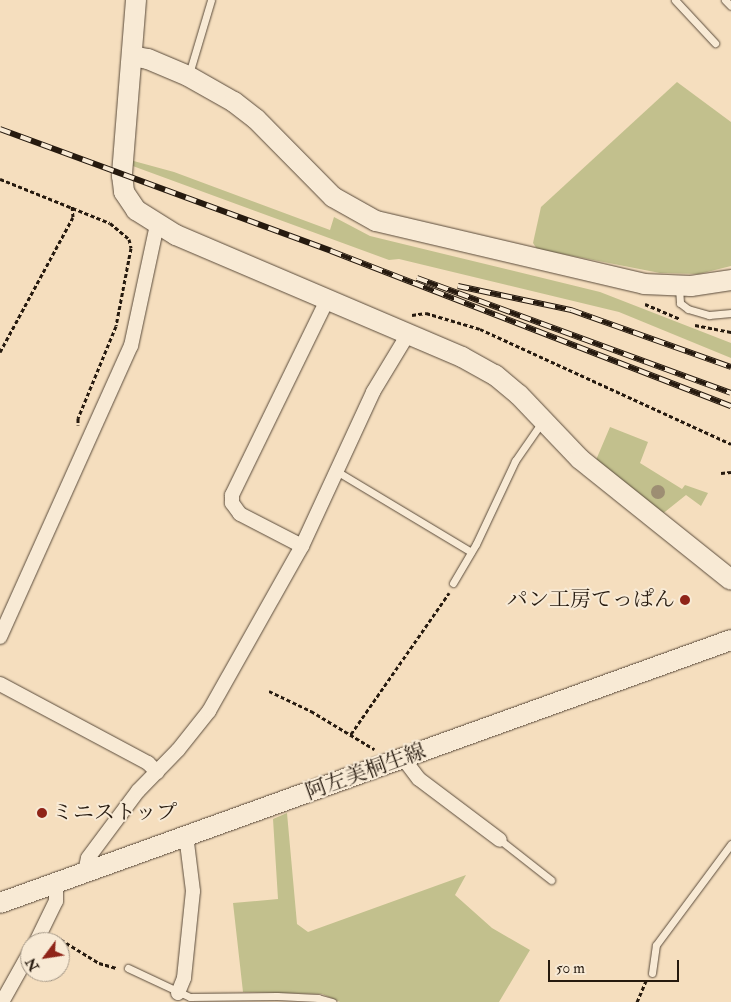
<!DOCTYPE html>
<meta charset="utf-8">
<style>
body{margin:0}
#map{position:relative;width:731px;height:1002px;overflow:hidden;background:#f5debe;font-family:"IM FELL Double Pica","Noto Serif JP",serif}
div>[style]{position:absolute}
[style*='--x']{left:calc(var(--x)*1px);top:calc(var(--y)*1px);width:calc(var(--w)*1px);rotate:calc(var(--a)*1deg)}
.green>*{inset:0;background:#c2c08d}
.path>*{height:3px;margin-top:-1.5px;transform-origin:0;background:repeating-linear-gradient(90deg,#261a0f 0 4px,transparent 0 6.5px)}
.roads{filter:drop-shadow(0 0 1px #5a4b3b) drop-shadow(0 0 1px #5a4b3b)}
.lane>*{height:7px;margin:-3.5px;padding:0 3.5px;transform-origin:3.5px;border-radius:3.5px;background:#f8ead5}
.street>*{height:14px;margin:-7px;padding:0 7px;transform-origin:7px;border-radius:7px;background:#f8ead5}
.secondary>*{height:20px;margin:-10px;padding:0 10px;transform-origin:10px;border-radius:10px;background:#f8ead5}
.rail>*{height:5.5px;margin-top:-2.75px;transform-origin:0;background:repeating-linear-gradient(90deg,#f8ead5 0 11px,#261a0f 0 22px);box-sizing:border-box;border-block:1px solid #261a0f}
.trees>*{width:14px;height:14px;margin:-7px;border-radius:50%;background:#9d8e73}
.dots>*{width:14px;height:14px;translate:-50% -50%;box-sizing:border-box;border:2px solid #f8ead5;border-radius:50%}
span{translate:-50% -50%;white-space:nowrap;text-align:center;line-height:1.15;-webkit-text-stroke:4px #f8ead5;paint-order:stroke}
.poi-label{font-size:21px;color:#261a0f}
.right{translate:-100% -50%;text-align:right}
.left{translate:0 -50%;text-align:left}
.street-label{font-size:21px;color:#261a0f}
.north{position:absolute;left:20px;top:932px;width:50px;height:50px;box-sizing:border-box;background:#f8ead5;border:1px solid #a49786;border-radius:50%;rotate:239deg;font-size:14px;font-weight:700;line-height:20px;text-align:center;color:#261a0f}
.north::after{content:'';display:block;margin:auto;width:18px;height:22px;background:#8f2418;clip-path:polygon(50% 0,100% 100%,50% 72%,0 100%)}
.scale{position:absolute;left:548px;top:960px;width:131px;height:22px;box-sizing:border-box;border:2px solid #261a0f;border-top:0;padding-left:6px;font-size:15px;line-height:18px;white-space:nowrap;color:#261a0f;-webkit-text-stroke:4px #f8ead5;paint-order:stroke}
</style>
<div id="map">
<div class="green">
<div style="clip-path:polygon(677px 82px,731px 122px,731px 266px,699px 274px,660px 273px,537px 249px,533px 243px,541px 207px)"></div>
<div style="clip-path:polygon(130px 160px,174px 172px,330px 230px,334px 217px,370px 236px,600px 292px,731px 343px,731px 358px,619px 312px,399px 259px,389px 260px,130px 165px)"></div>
<div style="clip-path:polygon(610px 427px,648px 442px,640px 463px,682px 489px,685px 485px,708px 493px,701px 506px,686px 495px,661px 515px,596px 460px)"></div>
<div style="clip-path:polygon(287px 813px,297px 924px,308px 932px,466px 875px,455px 895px,492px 928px,530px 950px,499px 1002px,340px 1002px,322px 994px,243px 992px,233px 903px,278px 899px,273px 819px)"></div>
</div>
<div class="path">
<div style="--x:0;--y:179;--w:118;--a:21.8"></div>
<div style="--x:110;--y:223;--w:25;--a:40"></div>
<div style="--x:129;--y:239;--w:9;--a:77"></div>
<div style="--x:131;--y:248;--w:79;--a:100.9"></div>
<div style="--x:116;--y:326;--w:100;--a:112.4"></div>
<div style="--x:78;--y:418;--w:7;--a:90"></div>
<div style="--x:645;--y:304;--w:38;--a:23"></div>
<div style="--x:412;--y:315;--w:14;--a:-8"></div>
<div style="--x:426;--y:313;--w:56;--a:16.5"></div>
<div style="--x:480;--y:329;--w:276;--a:24.6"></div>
<div style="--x:695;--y:325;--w:37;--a:11"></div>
<div style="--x:0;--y:352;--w:153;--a:-61.6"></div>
<div style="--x:73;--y:217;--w:12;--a:-95"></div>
<div style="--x:721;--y:473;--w:10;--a:-6"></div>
<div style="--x:269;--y:691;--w:47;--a:25.5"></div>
<div style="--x:311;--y:711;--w:74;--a:31.1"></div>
<div style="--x:351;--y:734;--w:172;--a:-55.2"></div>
<div style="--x:55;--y:936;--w:52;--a:31.5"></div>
<div style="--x:99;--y:963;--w:19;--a:16"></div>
<div style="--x:637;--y:1002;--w:23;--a:-67"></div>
</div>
<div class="roads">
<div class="lane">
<div style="--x:675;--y:0;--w:59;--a:47.1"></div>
<div style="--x:725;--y:0;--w:8;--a:45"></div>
<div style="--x:189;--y:74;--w:77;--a:-73.4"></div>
<div style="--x:679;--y:288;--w:15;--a:86"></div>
<div style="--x:680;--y:303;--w:10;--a:37"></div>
<div style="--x:688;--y:309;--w:22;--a:16"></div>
<div style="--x:709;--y:315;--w:22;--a:-5"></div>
<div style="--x:338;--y:472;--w:155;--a:31"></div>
<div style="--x:453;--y:583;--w:45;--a:-59.5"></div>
<div style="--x:476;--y:544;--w:92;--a:-64.8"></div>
<div style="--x:515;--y:461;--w:47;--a:-55.3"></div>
<div style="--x:500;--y:840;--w:65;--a:38.1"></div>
<div style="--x:128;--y:968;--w:68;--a:25.1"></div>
<div style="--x:190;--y:997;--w:87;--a:-0.7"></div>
<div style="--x:277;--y:996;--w:41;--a:2.8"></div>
<div style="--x:318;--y:998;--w:15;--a:16"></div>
<div style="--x:652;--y:973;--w:28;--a:-82"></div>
<div style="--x:656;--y:945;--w:126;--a:-53.4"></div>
</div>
<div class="street">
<div style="--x:302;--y:546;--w:70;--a:-152.7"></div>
<div style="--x:240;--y:514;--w:14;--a:-126"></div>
<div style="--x:232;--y:503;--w:8;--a:-90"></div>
<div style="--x:232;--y:495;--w:217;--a:-64"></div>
<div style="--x:0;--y:637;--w:319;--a:-65.8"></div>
<div style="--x:131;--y:346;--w:124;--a:-77.9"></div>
<div style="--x:0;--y:684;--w:168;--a:28.1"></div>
<div style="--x:148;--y:763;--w:13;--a:45"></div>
<div style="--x:403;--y:758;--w:26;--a:53"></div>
<div style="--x:419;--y:779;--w:101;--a:37"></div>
<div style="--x:85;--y:872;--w:14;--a:-78"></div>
<div style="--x:88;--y:858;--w:84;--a:-53.3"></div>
<div style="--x:138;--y:791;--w:57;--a:-45.7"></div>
<div style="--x:178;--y:750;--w:50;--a:-51.5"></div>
<div style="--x:209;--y:711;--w:189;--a:-60.6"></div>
<div style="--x:302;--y:546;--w:170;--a:-65.2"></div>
<div style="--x:373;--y:392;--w:68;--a:-58.9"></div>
<div style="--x:36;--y:942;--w:46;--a:-64"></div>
<div style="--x:56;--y:901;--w:18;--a:-90"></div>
<div style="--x:178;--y:993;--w:16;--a:-68"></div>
<div style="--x:184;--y:978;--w:87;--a:-84.1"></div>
<div style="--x:193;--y:891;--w:56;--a:-97.1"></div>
<div style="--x:2;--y:1002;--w:57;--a:-60.8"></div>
</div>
<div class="secondary">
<div style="--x:136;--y:0;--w:176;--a:94.6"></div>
<div style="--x:122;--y:175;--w:17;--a:83"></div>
<div style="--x:124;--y:192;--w:22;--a:56"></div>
<div style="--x:136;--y:210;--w:47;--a:32"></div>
<div style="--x:176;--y:235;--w:311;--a:23.1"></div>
<div style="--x:462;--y:357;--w:38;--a:29"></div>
<div style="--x:495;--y:375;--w:31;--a:40"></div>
<div style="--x:519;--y:395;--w:88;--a:46.4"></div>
<div style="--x:580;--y:459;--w:193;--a:38.7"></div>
<div style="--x:132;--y:56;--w:16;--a:11"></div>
<div style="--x:148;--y:59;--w:43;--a:23"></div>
<div style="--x:188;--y:76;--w:53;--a:29.5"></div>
<div style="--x:234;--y:102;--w:28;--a:38"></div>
<div style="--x:256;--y:119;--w:110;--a:45.4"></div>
<div style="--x:333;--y:197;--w:49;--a:29.2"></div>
<div style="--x:376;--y:221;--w:275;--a:13.2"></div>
<div style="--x:644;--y:284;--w:47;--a:2.4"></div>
<div style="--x:691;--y:286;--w:40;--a:-8.5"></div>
<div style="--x:0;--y:903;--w:777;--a:-19.79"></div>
</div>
</div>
<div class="rail">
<div style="--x:0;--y:129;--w:353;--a:20.2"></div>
<div style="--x:331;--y:251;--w:429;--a:21.2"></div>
<div style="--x:417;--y:278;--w:334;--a:20.1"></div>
<div style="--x:458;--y:286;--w:116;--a:12"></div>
<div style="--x:571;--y:310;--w:170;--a:19.6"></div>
</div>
<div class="trees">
<div style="left:658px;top:492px"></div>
</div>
<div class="dots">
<div style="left:685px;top:600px;background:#8f2418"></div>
<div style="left:42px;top:813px;background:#8f2418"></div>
</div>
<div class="poi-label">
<span class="right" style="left:675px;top:600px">パン工房てっぱん</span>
<span class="left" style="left:52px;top:813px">ミニストップ</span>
</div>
<div class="street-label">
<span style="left:366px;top:772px;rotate:-20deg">阿左美桐生線</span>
</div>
<div class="north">N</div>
<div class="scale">50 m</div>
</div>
